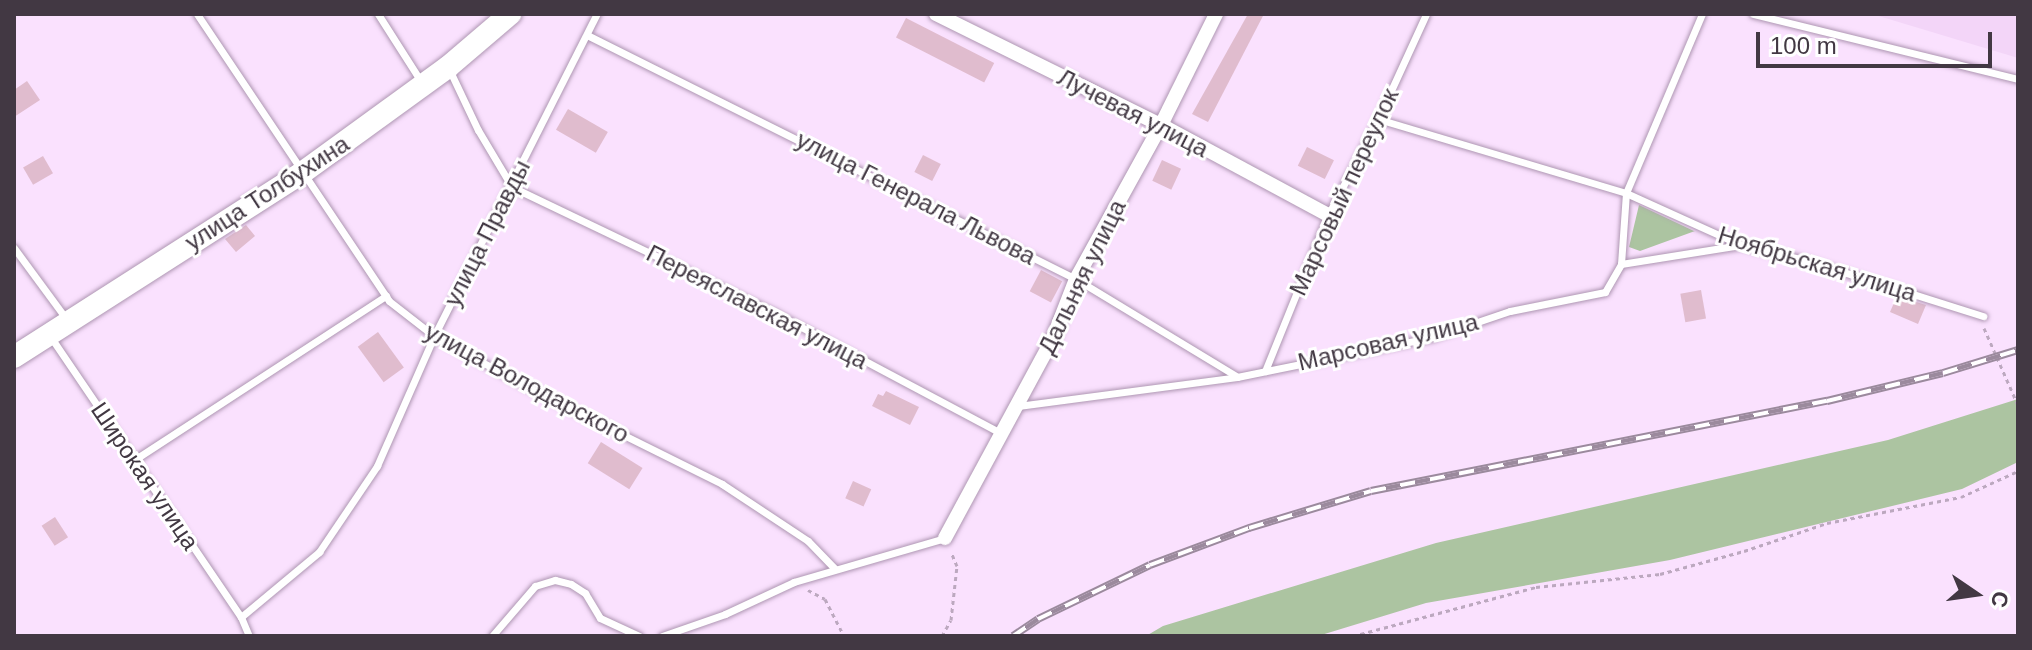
<!DOCTYPE html>
<meta charset="utf-8">
<style>
body{margin:0}
#map{position:relative;width:2032px;height:650px;overflow:hidden;background:#fae1fe;font-family:Helvetica,sans-serif}
div>[style]{position:absolute}
[style*='--x']{left:calc(var(--x)*1px);top:calc(var(--y)*1px);width:calc(var(--w)*1px);rotate:calc(var(--a)*1deg)}
.built>*{inset:0;background:#f3d5f8}
.green>*{inset:0;background:#acc4a1}
.building>*{inset:0;background:#e0bcce;transform-origin:0 0}
.path>*{height:3px;margin-top:-1.5px;transform-origin:0;background:repeating-linear-gradient(90deg,#bca8bf 0 4px,transparent 0 8px)}
.roads{filter:drop-shadow(0 0 2px #ae96b2) drop-shadow(0 0 2px #ae96b2)}
.lane>*{height:7px;margin:-3.5px;padding:0 3.5px;transform-origin:3.5px;border-radius:3.5px;background:#fff}
.street>*{height:14px;margin:-7px;padding:0 7px;transform-origin:7px;border-radius:7px;background:#fff}
.secondary>*{height:22px;margin:-11px;padding:0 11px;transform-origin:11px;border-radius:11px;background:#fff}
.rail>*{height:8px;margin-top:-4px;transform-origin:0;background:repeating-linear-gradient(90deg,#fff 0 15px,#9b8a9d 0 30px);box-sizing:border-box;border-block:2px solid #9b8a9d}
span{translate:-50% -50%;white-space:nowrap;text-align:center;line-height:1.15;-webkit-text-stroke:6px #fff;paint-order:stroke}
.street-label{font-size:24px;color:#423843}
.frame{position:absolute;inset:0;border:16px solid #423843;pointer-events:none}
.north{position:absolute;left:1936px;top:554px;width:80px;height:80px;-webkit-text-stroke:6px #fff;paint-order:stroke;rotate:103deg;font-size:22px;font-weight:700;line-height:32px;text-align:center;color:#423843}
.north::after{content:'';display:block;margin:auto;width:28px;height:36px;background:#423843;clip-path:polygon(50% 0,100% 100%,50% 72%,0 100%)}
.scale{position:absolute;left:1756px;top:32px;width:236px;height:36px;box-sizing:border-box;border:4px solid #423843;border-top:0;padding-left:10px;font-size:24px;line-height:28px;white-space:nowrap;color:#423843;-webkit-text-stroke:6px #fff;paint-order:stroke}
</style>
<div id="map">
<div class="built">
<div style="clip-path:polygon(1872px 14px,2018px 14px,2018px 58px)"></div>
</div>
<div class="green">
<div style="clip-path:polygon(1639px 205px,1694px 231px,1695px 231px,1640px 251px,1629px 247px)"></div>
<div style="clip-path:polygon(2018px 399px,2018px 462px,1962px 489px,1670px 560px,1426px 603px,1318px 636px,1146px 636px,1163px 626px,1436px 543px,1888px 440px)"></div>
</div>
<div class="building">
<div style="clip-path:polygon(1248px 14px,1264px 14px,1208px 122px,1192px 114px)"></div>
<div style="left:906px;top:18px;width:99px;height:22px;rotate:27deg"></div>
<div style="clip-path:polygon(27px 81px,40px 100px,14px 117px,14px 90px)"></div>
<div style="left:568px;top:109px;width:46px;height:24px;rotate:30deg"></div>
<div style="left:1307px;top:147px;width:30px;height:21px;rotate:26deg"></div>
<div style="left:923px;top:155px;width:20px;height:19px;rotate:27deg"></div>
<div style="left:43px;top:156px;width:20px;height:23px;rotate:60deg"></div>
<div style="left:1162px;top:160px;width:21px;height:23px;rotate:25deg"></div>
<div style="clip-path:polygon(246px 225px,255px 236px,236px 252px,225px 239px)"></div>
<div style="left:1041px;top:270px;width:24px;height:24px;rotate:28deg"></div>
<div style="left:1701px;top:290px;width:29px;height:21px;rotate:80deg"></div>
<div style="clip-path:polygon(1897px 296px,1926px 305px,1918px 324px,1890px 312px)"></div>
<div style="left:378px;top:332px;width:44px;height:25px;rotate:54deg"></div>
<div style="clip-path:polygon(886px 391px,919px 407px,910px 425px,872px 406px,878px 394px,883px 396px)"></div>
<div style="left:601px;top:442px;width:49px;height:25px;rotate:32deg"></div>
<div style="left:853px;top:481px;width:20px;height:19px;rotate:24deg"></div>
<div style="left:55px;top:517px;width:24px;height:16px;rotate:57deg"></div>
</div>
<div class="path">
<div style="--x:1984;--y:328;--w:84;--a:66.2"></div>
<div style="--x:808;--y:590;--w:19;--a:28"></div>
<div style="--x:825;--y:599;--w:42;--a:62.8"></div>
<div style="--x:942;--y:636;--w:18;--a:-61"></div>
<div style="--x:951;--y:620;--w:54;--a:-83.7"></div>
<div style="--x:957;--y:566;--w:15;--a:-113"></div>
<div style="--x:1353;--y:636;--w:189;--a:-15"></div>
<div style="--x:1536;--y:587;--w:125;--a:-6"></div>
<div style="--x:1660;--y:574;--w:87;--a:-15.3"></div>
<div style="--x:1744;--y:551;--w:88;--a:-18.6"></div>
<div style="--x:1827;--y:523;--w:136;--a:-11"></div>
<div style="--x:1961;--y:497;--w:63;--a:-24.5"></div>
</div>
<div class="roads">
<div class="lane">
<div style="--x:197;--y:14;--w:345;--a:56.2"></div>
<div style="--x:389;--y:301;--w:57;--a:37.9"></div>
<div style="--x:434;--y:336;--w:122;--a:28.5"></div>
<div style="--x:541;--y:394;--w:202;--a:26.4"></div>
<div style="--x:722;--y:484;--w:103;--a:33.5"></div>
<div style="--x:808;--y:541;--w:39;--a:46"></div>
<div style="--x:378;--y:14;--w:82;--a:57.5"></div>
<div style="--x:1753;--y:14;--w:273;--a:13.8"></div>
<div style="--x:587;--y:35;--w:546;--a:26.52"></div>
<div style="--x:1076;--y:279;--w:187;--a:31.2"></div>
<div style="--x:449;--y:69;--w:68;--a:64.6"></div>
<div style="--x:478;--y:130;--w:66;--a:59.2"></div>
<div style="--x:512;--y:187;--w:292;--a:25.6"></div>
<div style="--x:775;--y:313;--w:256;--a:28"></div>
<div style="--x:1378;--y:119;--w:259;--a:16.6"></div>
<div style="--x:1626;--y:193;--w:126;--a:24.3"></div>
<div style="--x:1741;--y:245;--w:66;--a:13.2"></div>
<div style="--x:1805;--y:260;--w:187;--a:17.5"></div>
<div style="--x:14;--y:248;--w:89;--a:53.6"></div>
<div style="--x:1621;--y:264;--w:71;--a:-86"></div>
<div style="--x:1626;--y:193;--w:194;--a:-67"></div>
<div style="--x:50;--y:336;--w:340;--a:55.8"></div>
<div style="--x:1265;--y:371;--w:168;--a:-68"></div>
<div style="--x:1328;--y:215;--w:108;--a:-62.5"></div>
<div style="--x:1378;--y:119;--w:115;--a:-65.4"></div>
<div style="--x:1018;--y:406;--w:221;--a:-7.5"></div>
<div style="--x:1237;--y:377;--w:200;--a:-11.5"></div>
<div style="--x:1433;--y:337;--w:81;--a:-18.7"></div>
<div style="--x:1510;--y:311;--w:97;--a:-11.3"></div>
<div style="--x:1605;--y:292;--w:32;--a:-60"></div>
<div style="--x:1621;--y:264;--w:121;--a:-9"></div>
<div style="--x:134;--y:460;--w:301;--a:-33.1"></div>
<div style="--x:249;--y:636;--w:21;--a:-113"></div>
<div style="--x:241;--y:617;--w:102;--a:-39.8"></div>
<div style="--x:319;--y:552;--w:104;--a:-56"></div>
<div style="--x:377;--y:466;--w:142;--a:-66.3"></div>
<div style="--x:434;--y:336;--w:361;--a:-63.2"></div>
<div style="--x:492;--y:636;--w:66;--a:-49.3"></div>
<div style="--x:535;--y:586;--w:21;--a:-17"></div>
<div style="--x:555;--y:580;--w:16;--a:14"></div>
<div style="--x:571;--y:584;--w:17;--a:33"></div>
<div style="--x:585;--y:593;--w:29;--a:59"></div>
<div style="--x:600;--y:618;--w:43;--a:24.8"></div>
<div style="--x:662;--y:636;--w:67;--a:-19.2"></div>
<div style="--x:725;--y:614;--w:76;--a:-24.9"></div>
<div style="--x:794;--y:582;--w:157;--a:-16.2"></div>
</div>
<div class="street">
<div style="--x:936;--y:14;--w:251;--a:26.3"></div>
<div style="--x:1161;--y:125;--w:190;--a:28.3"></div>
<div style="--x:945;--y:538;--w:227;--a:-61.6"></div>
<div style="--x:1053;--y:338;--w:63;--a:-68.7"></div>
<div style="--x:1076;--y:279;--w:176;--a:-61.1"></div>
<div style="--x:1161;--y:125;--w:124;--a:-63.6"></div>
</div>
<div class="secondary">
<div style="--x:14;--y:357;--w:342;--a:-32.6"></div>
<div style="--x:302;--y:173;--w:180;--a:-36"></div>
<div style="--x:448;--y:67;--w:82;--a:-40.5"></div>
</div>
</div>
<div class="rail">
<div style="--x:1013;--y:636;--w:30;--a:-34"></div>
<div style="--x:1038;--y:619;--w:124;--a:-25.7"></div>
<div style="--x:1150;--y:565;--w:106;--a:-20.5"></div>
<div style="--x:1249;--y:528;--w:127;--a:-16.9"></div>
<div style="--x:1371;--y:491;--w:465;--a:-11.2"></div>
<div style="--x:1827;--y:401;--w:119;--a:-13.6"></div>
<div style="--x:1943;--y:373;--w:78;--a:-17"></div>
</div>
<div class="street-label">
<span style="left:1133px;top:113px;rotate:27deg">Лучевая улица</span>
<span style="left:1344px;top:192px;rotate:-65deg">Марсовый переулок</span>
<span style="left:267px;top:193px;rotate:-33deg">улица Толбухина</span>
<span style="left:916px;top:198px;rotate:27deg">улица Генерала Львова</span>
<span style="left:487px;top:233px;rotate:-63deg">улица Правды</span>
<span style="left:1817px;top:264px;rotate:17deg">Ноябрьская улица</span>
<span style="left:1082px;top:277px;rotate:-64deg">Дальняя улица</span>
<span style="left:757px;top:307px;rotate:27deg">Переяславская улица</span>
<span style="left:1388px;top:342px;rotate:-13deg">Марсовая улица</span>
<span style="left:527px;top:383px;rotate:28deg">улица Володарского</span>
<span style="left:145px;top:476px;rotate:56deg">Широкая улица</span>
</div>
<div class="frame"></div>
<div class="north">С</div>
<div class="scale">100 m</div>
</div>
